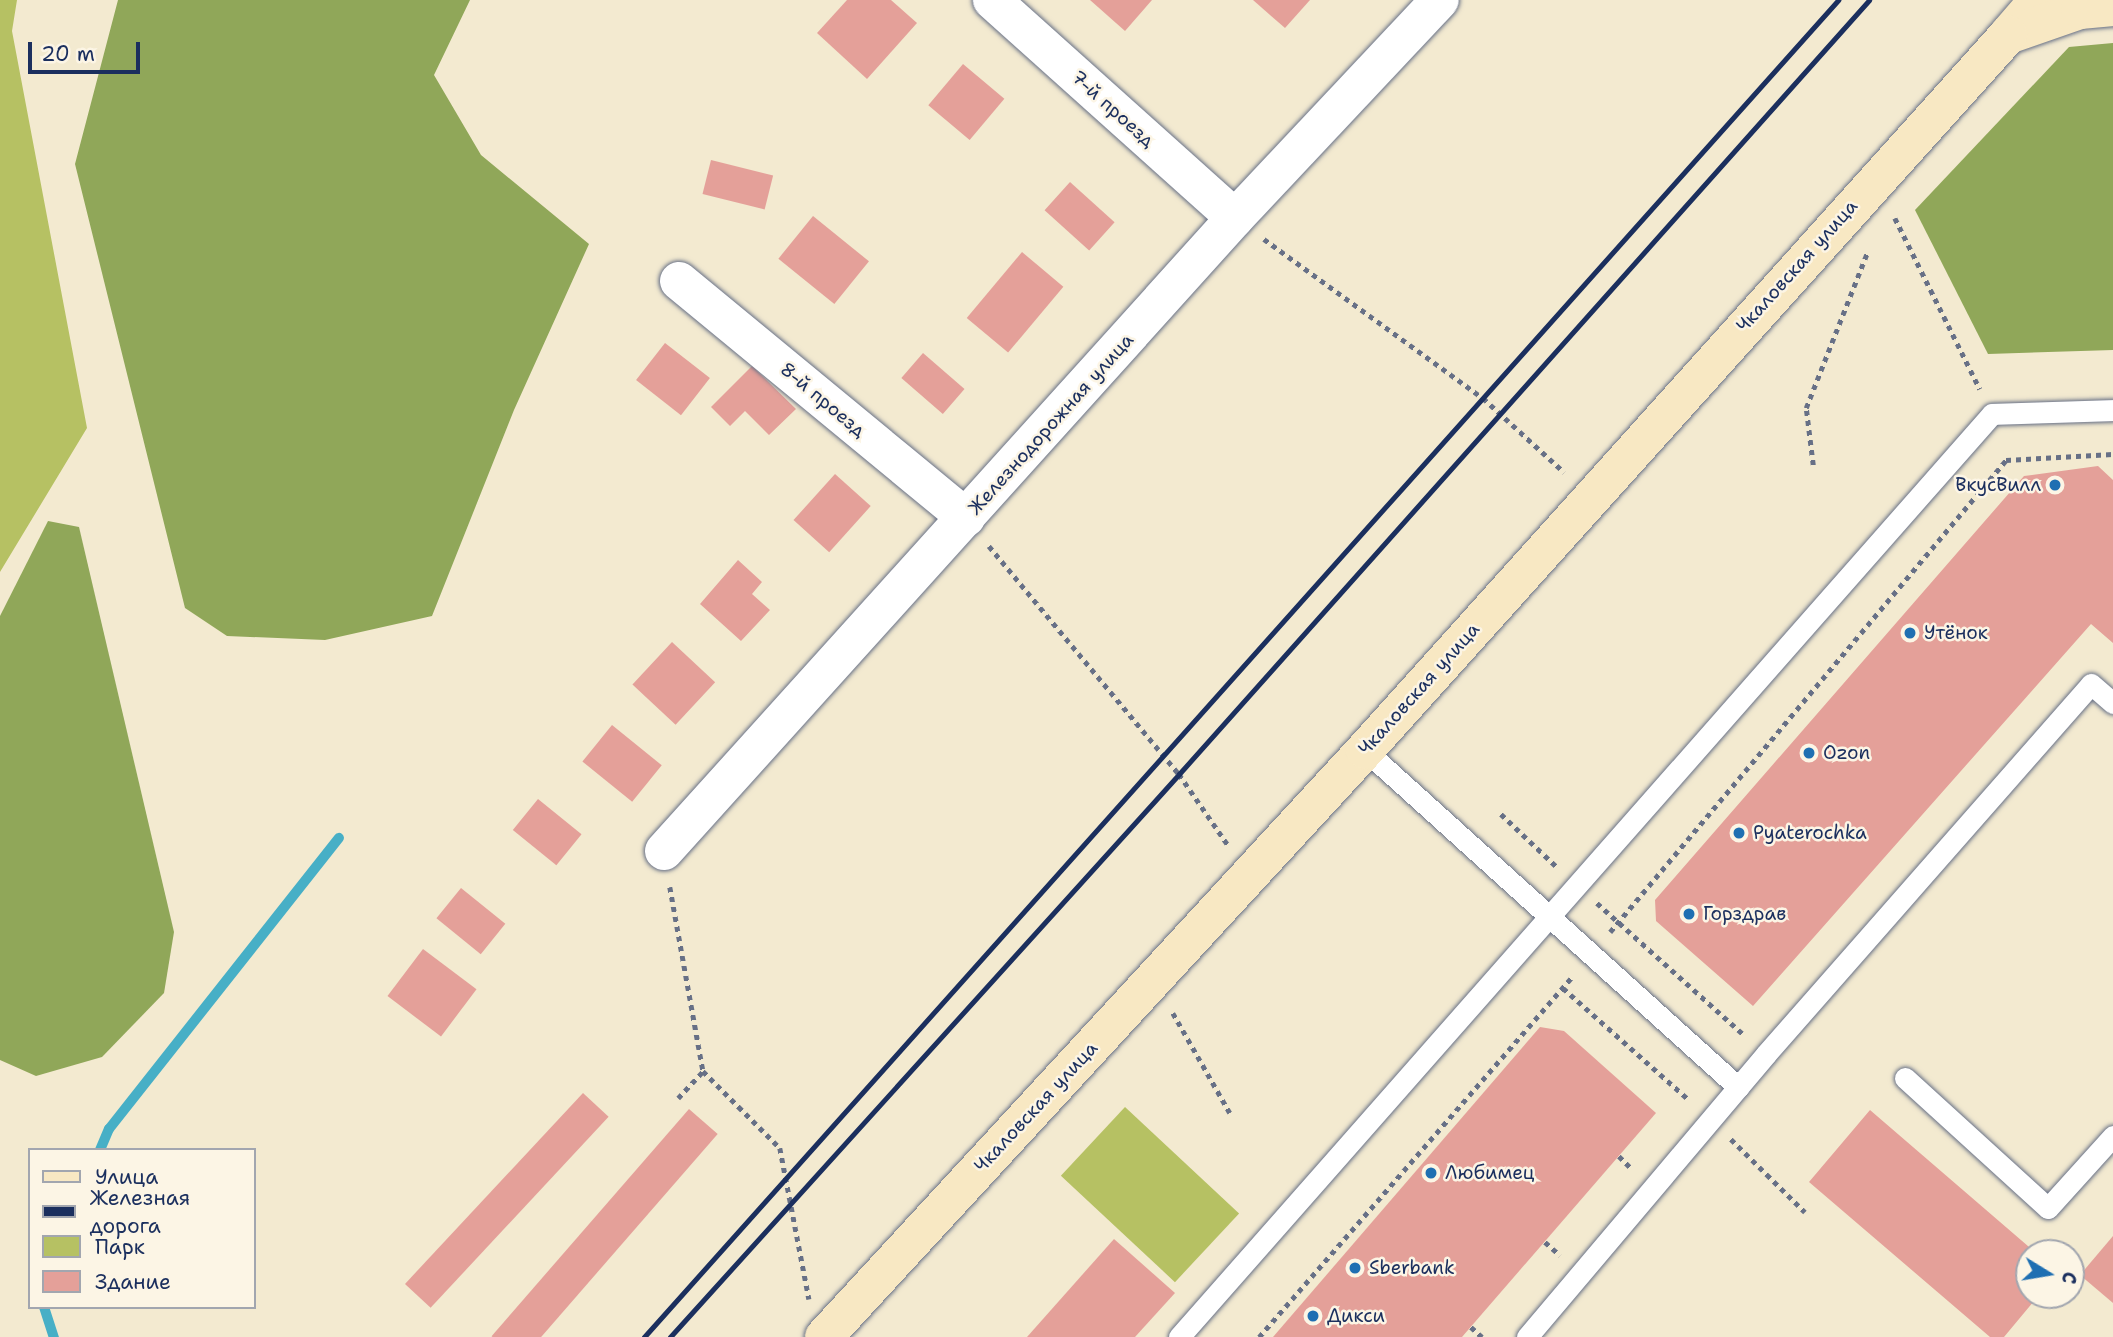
<!DOCTYPE html>
<meta charset="utf-8">
<style>
body{margin:0}
#map{position:relative;width:2113px;height:1337px;overflow:hidden;background:#f3ead0;font-family:"Shantell Sans",sans-serif}
div>[style]{position:absolute}
[style*='--x']{left:calc(var(--x)*1px);top:calc(var(--y)*1px);width:calc(var(--w)*1px);rotate:calc(var(--a)*1deg)}
.green>*{inset:0;background:#b6c163;transform-origin:0 0}
.forest>*{inset:0;background:#90a759}
.stream>*{height:10px;margin:-5px;padding:0 5px;transform-origin:5px;border-radius:5px;background:#47afc6}
.building>*{inset:0;background:#e4a099;transform-origin:0 0}
.path>*{height:4.5px;margin-top:-2.25px;transform-origin:0;background:repeating-linear-gradient(90deg,#677086 0 5px,transparent 0 10px)}
.roads{filter:drop-shadow(0 0 2px #677086) drop-shadow(0 0 2px #677086)}
.lane>*{height:21px;margin:-10.5px;padding:0 10.5px;transform-origin:10.5px;border-radius:10.5px;background:#fff}
.street>*{height:38px;margin:-19px;padding:0 19px;transform-origin:19px;border-radius:19px;background:#fff}
.secondary>*{height:38px;margin:-19px;padding:0 19px;transform-origin:19px;border-radius:19px;background:#f8e8c3}
.rail>*{height:5px;margin:-2.5px;padding:0 2.5px;transform-origin:2.5px;border-radius:2.5px;background:#1b2f5e}
.dots>*{width:19px;height:19px;translate:-50% -50%;box-sizing:border-box;border:4px solid #fcf5e5;border-radius:50%}
span{translate:-50% -50%;white-space:nowrap;text-align:center;line-height:1.15;-webkit-text-stroke:5px #fcf5e5;paint-order:stroke}
.street-label{font-size:19px;color:#1b2f5e}
.poi-label{font-size:19px;color:#1b2f5e}
.right{translate:-100% -50%;text-align:right}
.left{translate:0 -50%;text-align:left}
.legend{position:absolute;left:28px;top:1148px;width:228px;height:161px;box-sizing:border-box;background:#fcf5e5;border:2px solid #a2a6af;margin:0;padding:9px 12px;list-style:none;font-size:21px;color:#1b2f5e}
.legend li{display:flex;align-items:center;gap:14px;height:35px}
.legend b{width:35px;border:2px solid #a2a6af}
.north{position:absolute;left:2015px;top:1239px;width:70px;height:70px;box-sizing:border-box;background:#fcf5e5;border:2px solid #a2a6af;border-radius:50%;rotate:101deg;font-size:19px;font-weight:700;line-height:28px;text-align:center;color:#1b2f5e}
.north::after{content:'';display:block;margin:auto;width:24px;height:32px;background:#1f6fb2;clip-path:polygon(50% 0,100% 100%,50% 72%,0 100%)}
.scale{position:absolute;left:28px;top:42px;width:112px;height:32px;box-sizing:border-box;border:4px solid #1b2f5e;border-top:0;padding-left:9px;font-size:21px;line-height:24px;white-space:nowrap;color:#1b2f5e;-webkit-text-stroke:5px #fcf5e5;paint-order:stroke}
</style>
<div id="map">
<div class="green">
<div style="clip-path:polygon(0 0,17px 0,12px 31px,87px 428px,0 572px)"></div>
<div style="left:1125px;top:1107px;width:156px;height:94px;rotate:43deg"></div>
</div>
<div class="forest">
<div style="clip-path:polygon(118px 0,470px 0,434px 75px,481px 155px,589px 244px,514px 410px,432px 616px,325px 640px,227px 636px,185px 608px,75px 164px)"></div>
<div style="clip-path:polygon(2113px 43px,2113px 350px,1988px 354px,1915px 210px,2069px 47px)"></div>
<div style="clip-path:polygon(48px 521px,79px 527px,174px 932px,164px 993px,102px 1057px,36px 1076px,0 1060px,0 616px)"></div>
</div>
<div class="stream">
<div style="--x:100;--y:1150;--w:23;--a:-67"></div>
<div style="--x:109;--y:1129;--w:371;--a:-51.7"></div>
<div style="--x:44;--y:1307;--w:32;--a:72"></div>
</div>
<div class="building">
<div style="clip-path:polygon(847px 0,891px 0,917px 23px,867px 79px,817px 33px)"></div>
<div style="clip-path:polygon(1090px 0,1152px 0,1125px 31px)"></div>
<div style="clip-path:polygon(1253px 0,1310px 0,1285px 28px)"></div>
<div style="left:963px;top:64px;width:54px;height:54px;rotate:40deg"></div>
<div style="left:711px;top:160px;width:64px;height:35px;rotate:14deg"></div>
<div style="left:1070px;top:182px;width:60px;height:38px;rotate:42deg"></div>
<div style="left:813px;top:216px;width:72px;height:55px;rotate:39deg"></div>
<div style="left:1022px;top:252px;width:54px;height:86px;rotate:40deg"></div>
<div style="left:665px;top:343px;width:57px;height:47px;rotate:38deg"></div>
<div style="left:923px;top:353px;width:55px;height:33px;rotate:41deg"></div>
<div style="clip-path:polygon(752px 366px,796px 409px,769px 435px,745px 411px,730px 426px,711px 407px)"></div>
<div style="clip-path:polygon(2098px 466px,2113px 480px,2113px 643px,2091px 624px,1753px 1006px,1656px 921px,1655px 900px,2024px 476px)"></div>
<div style="left:835px;top:474px;width:48px;height:62px;rotate:42deg"></div>
<div style="clip-path:polygon(738px 560px,762px 582px,752px 594px,770px 610px,741px 641px,700px 604px)"></div>
<div style="left:672px;top:642px;width:59px;height:58px;rotate:43deg"></div>
<div style="left:612px;top:725px;width:64px;height:47px;rotate:39deg"></div>
<div style="left:538px;top:799px;width:56px;height:40px;rotate:39deg"></div>
<div style="left:461px;top:888px;width:57px;height:39px;rotate:39deg"></div>
<div style="left:423px;top:949px;width:67px;height:59px;rotate:37deg"></div>
<div style="clip-path:polygon(1540px 1027px,1564px 1031px,1656px 1113px,1462px 1337px,1273px 1337px)"></div>
<div style="left:583px;top:1093px;width:35px;height:261px;rotate:43deg"></div>
<div style="left:689px;top:1109px;width:38px;height:301px;rotate:41deg"></div>
<div style="clip-path:polygon(1870px 1110px,2036px 1253px,2029px 1253px,2029px 1295px,2039px 1295px,2004px 1337px,1990px 1337px,1809px 1182px)"></div>
<div style="clip-path:polygon(2113px 1236px,2113px 1303px,2080px 1275px)"></div>
<div style="clip-path:polygon(1114px 1239px,1175px 1293px,1135px 1337px,1027px 1337px)"></div>
</div>
<div class="path">
<div style="--x:1895;--y:218;--w:191;--a:63.6"></div>
<div style="--x:1264;--y:239;--w:271;--a:36"></div>
<div style="--x:1483;--y:398;--w:110;--a:42.4"></div>
<div style="--x:1813;--y:465;--w:57;--a:-97"></div>
<div style="--x:1806;--y:408;--w:169;--a:-68.5"></div>
<div style="--x:989;--y:546;--w:297;--a:50.2"></div>
<div style="--x:1179;--y:774;--w:86;--a:55.4"></div>
<div style="--x:1501;--y:814;--w:77;--a:43.4"></div>
<div style="--x:670;--y:887;--w:187;--a:79.8"></div>
<div style="--x:703;--y:1071;--w:109;--a:45"></div>
<div style="--x:780;--y:1148;--w:154;--a:79.1"></div>
<div style="--x:1597;--y:903;--w:198;--a:41.9"></div>
<div style="--x:1610;--y:932;--w:616;--a:-50"></div>
<div style="--x:2006;--y:460;--w:107;--a:-3.2"></div>
<div style="--x:1563;--y:988;--w:169;--a:41.6"></div>
<div style="--x:1173;--y:1013;--w:115;--a:60.3"></div>
<div style="--x:678;--y:1098;--w:37;--a:-47"></div>
<div style="--x:1731;--y:1139;--w:104;--a:44.6"></div>
<div style="--x:1619;--y:1156;--w:17;--a:45"></div>
<div style="--x:1545;--y:1242;--w:20;--a:41"></div>
<div style="--x:1471;--y:1327;--w:15;--a:42"></div>
<div style="--x:1259;--y:1337;--w:478;--a:-49"></div>
</div>
<div class="roads">
<div class="lane">
<div style="--x:1365;--y:750;--w:503;--a:42.1"></div>
<div style="--x:1905;--y:1078;--w:193;--a:42.3"></div>
<div style="--x:2048;--y:1208;--w:97;--a:-47.9"></div>
<div style="--x:1179;--y:1337;--w:1230;--a:-48.63"></div>
<div style="--x:1992;--y:414;--w:121;--a:-1.9"></div>
<div style="--x:1527;--y:1337;--w:370;--a:-49.8"></div>
<div style="--x:1766;--y:1054;--w:492;--a:-48.7"></div>
<div style="--x:2091;--y:684;--w:29;--a:41"></div>
</div>
<div class="street">
<div style="--x:992;--y:0;--w:326;--a:41.9"></div>
<div style="--x:679;--y:281;--w:372;--a:39.5"></div>
<div style="--x:664;--y:851;--w:852;--a:-47.95"></div>
<div style="--x:1235;--y:218;--w:299;--a:-46.8"></div>
</div>
<div class="secondary">
<div style="--x:2038;--y:0;--w:46;--a:130.6"></div>
<div style="--x:2008;--y:35;--w:76;--a:-19.1"></div>
<div style="--x:2080;--y:10;--w:33;--a:-5"></div>
<div style="--x:824;--y:1337;--w:798;--a:-47.34"></div>
<div style="--x:1365;--y:750;--w:962;--a:-48.03"></div>
</div>
</div>
<div class="rail">
<div style="--x:644;--y:1337;--w:1793;--a:-48.23"></div>
<div style="--x:670;--y:1337;--w:759;--a:-47.88"></div>
<div style="--x:1179;--y:774;--w:1037;--a:-48.28"></div>
</div>
<div class="dots">
<div style="left:2055px;top:485px;background:#1f6fb2"></div>
<div style="left:1910px;top:633px;background:#1f6fb2"></div>
<div style="left:1809px;top:753px;background:#1f6fb2"></div>
<div style="left:1739px;top:833px;background:#1f6fb2"></div>
<div style="left:1689px;top:914px;background:#1f6fb2"></div>
<div style="left:1431px;top:1173px;background:#1f6fb2"></div>
<div style="left:1355px;top:1268px;background:#1f6fb2"></div>
<div style="left:1313px;top:1316px;background:#1f6fb2"></div>
</div>
<div class="street-label">
<span style="left:1113px;top:109px;rotate:42deg">7-й проезд</span>
<span style="left:1797px;top:266px;rotate:-48deg">Чкаловская улица</span>
<span style="left:823px;top:400px;rotate:40deg">8-й проезд</span>
<span style="left:1051px;top:424px;rotate:-48deg">Железнодорожная улица</span>
<span style="left:1419px;top:689px;rotate:-48deg">Чкаловская улица</span>
<span style="left:1036px;top:1107px;rotate:-47deg">Чкаловская улица</span>
</div>
<div class="poi-label">
<span class="right" style="left:2041px;top:485px">ВкусВилл</span>
<span class="left" style="left:1924px;top:633px">Утёнок</span>
<span class="left" style="left:1823px;top:753px">Ozon</span>
<span class="left" style="left:1753px;top:833px">Pyaterochka</span>
<span class="left" style="left:1703px;top:914px">Горздрав</span>
<span class="left" style="left:1445px;top:1173px">Любимец</span>
<span class="left" style="left:1369px;top:1268px">Sberbank</span>
<span class="left" style="left:1327px;top:1316px">Дикси</span>
</div>
<ul class="legend">
<li><b style="height:9px;background:#f8e8c3"></b>Улица</li>
<li><b style="height:9px;background:#1b2f5e"></b>Железная дорога</li>
<li><b style="height:19px;background:#b6c163"></b>Парк</li>
<li><b style="height:19px;background:#e4a099"></b>Здание</li>
</ul>
<div class="north">С</div>
<div class="scale">20 m</div>
</div>
